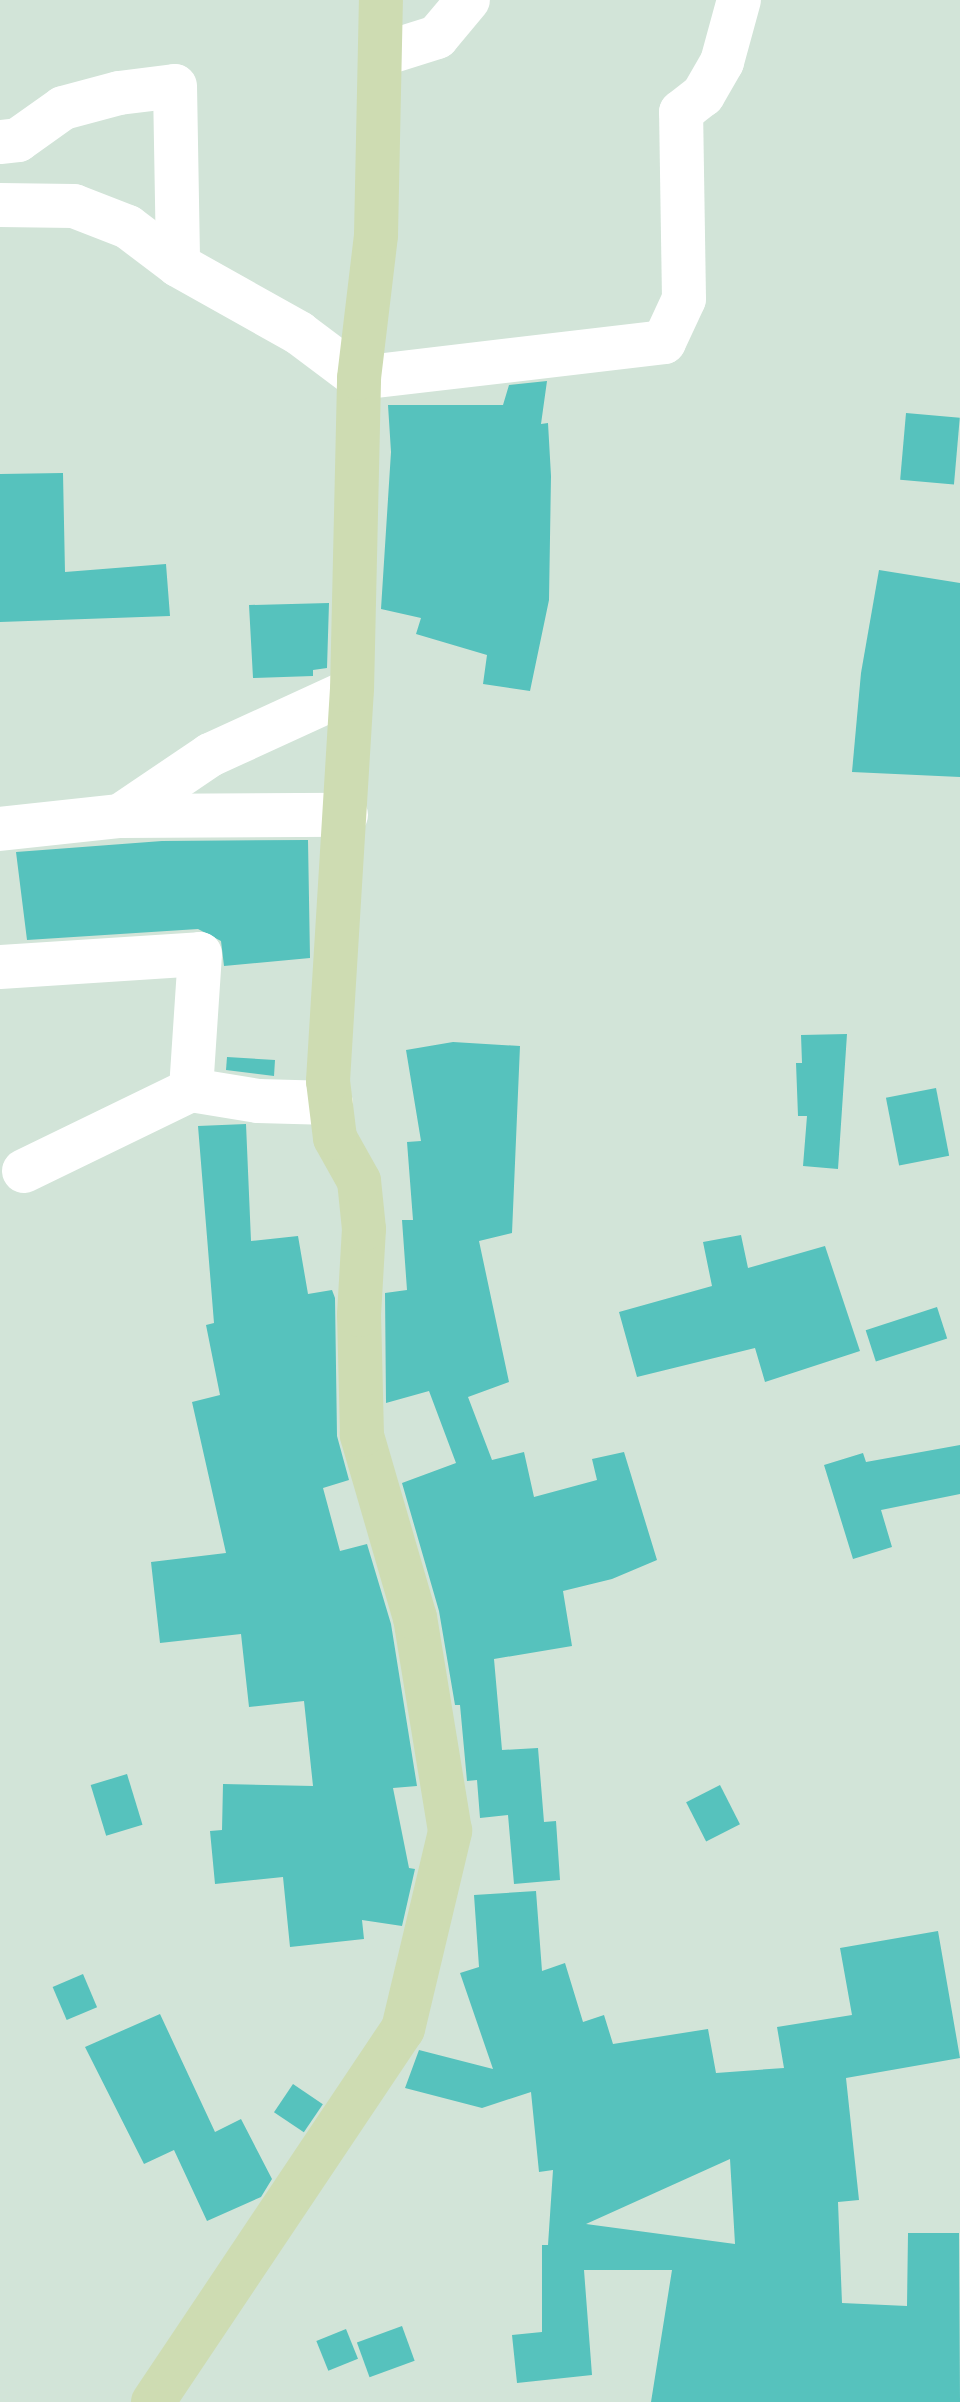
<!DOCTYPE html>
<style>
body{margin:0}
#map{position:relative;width:960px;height:2402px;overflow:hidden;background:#d2e4d8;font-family:Ubuntu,sans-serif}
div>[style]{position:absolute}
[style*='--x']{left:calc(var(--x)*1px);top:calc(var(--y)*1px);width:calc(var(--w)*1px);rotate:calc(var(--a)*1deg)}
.building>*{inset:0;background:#56c2bd;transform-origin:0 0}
.minor>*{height:44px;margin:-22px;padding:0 22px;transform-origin:22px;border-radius:22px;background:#fff}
.major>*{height:44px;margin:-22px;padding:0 22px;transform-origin:22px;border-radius:22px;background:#cedcb2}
span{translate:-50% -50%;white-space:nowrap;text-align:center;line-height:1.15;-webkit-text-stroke:7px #dff1e5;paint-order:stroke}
</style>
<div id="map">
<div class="building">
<div style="clip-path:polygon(547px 381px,541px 424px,548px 423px,551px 476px,549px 600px,530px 691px,483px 684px,487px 655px,416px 634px,421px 618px,381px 609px,391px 452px,388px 405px,503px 405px,509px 385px)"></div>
<div style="left:906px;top:413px;width:54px;height:67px;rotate:5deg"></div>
<div style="clip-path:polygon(63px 473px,65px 572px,166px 564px,170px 616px,0 622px,0 474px)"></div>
<div style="clip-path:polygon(879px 570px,960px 583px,960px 777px,852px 772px,861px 673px)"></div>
<div style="clip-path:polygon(329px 603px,327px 668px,313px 670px,313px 676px,253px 678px,249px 605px)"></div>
<div style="clip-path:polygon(308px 840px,310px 958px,224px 966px,221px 941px,198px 929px,27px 940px,16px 852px,162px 841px)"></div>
<div style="clip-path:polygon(847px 1034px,838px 1169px,803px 1166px,807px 1116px,798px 1116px,796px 1063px,802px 1063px,801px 1035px)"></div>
<div style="clip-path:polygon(453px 1042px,520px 1046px,512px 1233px,479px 1241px,509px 1382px,468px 1397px,492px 1460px,524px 1452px,534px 1497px,597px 1480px,592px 1459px,624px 1452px,657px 1560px,612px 1579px,563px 1591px,572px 1646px,494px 1659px,502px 1750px,538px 1748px,544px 1822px,556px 1821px,560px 1880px,514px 1884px,508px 1815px,480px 1818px,477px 1780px,467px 1781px,460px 1705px,455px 1705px,439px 1611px,402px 1483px,456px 1463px,429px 1391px,386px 1403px,385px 1293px,407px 1290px,402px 1220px,413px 1220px,407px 1142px,421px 1141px,406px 1050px)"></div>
<div style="clip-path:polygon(227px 1057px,275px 1060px,274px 1076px,226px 1070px)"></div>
<div style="left:936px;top:1088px;width:69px;height:51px;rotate:79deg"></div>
<div style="clip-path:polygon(246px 1124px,251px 1241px,298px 1236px,308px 1294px,332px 1290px,335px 1298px,337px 1436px,349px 1480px,323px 1488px,340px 1551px,367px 1544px,391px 1624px,417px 1786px,393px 1788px,409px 1868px,415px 1869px,402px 1926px,362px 1920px,364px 1939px,290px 1947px,283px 1877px,215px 1884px,210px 1831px,222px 1830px,223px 1784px,313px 1786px,304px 1701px,249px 1707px,241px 1634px,160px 1643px,151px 1562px,226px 1553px,192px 1402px,220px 1395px,206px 1325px,214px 1323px,198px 1126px)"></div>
<div style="clip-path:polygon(741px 1235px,748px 1268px,825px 1246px,860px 1351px,765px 1382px,755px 1348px,637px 1377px,619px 1312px,712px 1286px,703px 1242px)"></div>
<div style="left:937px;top:1307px;width:33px;height:75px;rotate:72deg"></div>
<div style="clip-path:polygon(960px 1445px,960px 1494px,881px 1510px,892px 1547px,853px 1559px,824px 1465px,863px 1453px,866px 1462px)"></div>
<div style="left:127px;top:1774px;width:53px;height:38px;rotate:73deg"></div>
<div style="left:720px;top:1785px;width:44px;height:38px;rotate:63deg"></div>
<div style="clip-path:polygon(evenodd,536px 1891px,542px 1971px,565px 1963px,583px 2022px,604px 2015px,613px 2044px,708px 2029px,716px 2073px,784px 2068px,777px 2027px,852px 2015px,840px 1948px,938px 1931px,960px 2058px,846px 2078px,859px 2200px,838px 2202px,842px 2303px,907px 2306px,908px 2233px,959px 2233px,960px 2402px,651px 2402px,672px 2270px,584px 2270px,592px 2375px,517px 2383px,512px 2335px,542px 2332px,542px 2245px,548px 2245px,553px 2170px,539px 2172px,531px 2092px,482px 2108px,405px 2088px,419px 2050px,493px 2069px,460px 1973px,479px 1967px,474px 1895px,536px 1891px,730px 2159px,735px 2244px,586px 2224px,730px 2159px)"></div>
<div style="left:83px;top:1974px;width:36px;height:33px;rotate:67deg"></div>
<div style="clip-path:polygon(160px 2014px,215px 2132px,241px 2119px,272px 2179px,261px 2197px,207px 2221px,174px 2150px,144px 2164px,85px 2047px)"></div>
<div style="left:293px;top:2084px;width:36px;height:34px;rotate:34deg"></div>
<div style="left:402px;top:2326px;width:37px;height:48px;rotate:70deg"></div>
<div style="left:346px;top:2329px;width:32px;height:32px;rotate:68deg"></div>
</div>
<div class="minor">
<div style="--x:380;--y:55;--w:60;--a:-17.5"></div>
<div style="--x:437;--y:37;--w:48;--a:-50"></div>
<div style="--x:0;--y:142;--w:18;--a:-6"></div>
<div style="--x:18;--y:140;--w:55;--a:-35.4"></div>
<div style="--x:63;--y:108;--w:58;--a:-15"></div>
<div style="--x:119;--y:93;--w:56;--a:-7.1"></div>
<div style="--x:175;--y:86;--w:179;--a:89"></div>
<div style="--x:178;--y:265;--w:139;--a:29.3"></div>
<div style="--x:299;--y:333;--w:75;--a:36.9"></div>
<div style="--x:359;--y:378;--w:307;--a:-6.7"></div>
<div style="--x:664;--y:342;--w:47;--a:-65.1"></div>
<div style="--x:684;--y:299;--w:187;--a:-90.9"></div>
<div style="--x:681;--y:112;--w:28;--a:-38"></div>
<div style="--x:703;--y:95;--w:38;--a:-60"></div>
<div style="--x:722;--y:62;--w:64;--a:-74.7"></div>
<div style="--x:0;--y:205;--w:74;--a:0.8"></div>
<div style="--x:74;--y:206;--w:58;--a:21.3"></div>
<div style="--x:128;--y:227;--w:63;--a:37.2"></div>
<div style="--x:120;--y:816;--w:109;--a:-34.1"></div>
<div style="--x:210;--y:755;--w:156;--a:-24.6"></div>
<div style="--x:0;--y:829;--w:121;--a:-6.2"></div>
<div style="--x:120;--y:816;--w:226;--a:-0.3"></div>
<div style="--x:0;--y:967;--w:200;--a:-3.7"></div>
<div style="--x:200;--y:954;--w:136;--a:93.8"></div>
<div style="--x:191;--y:1090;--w:68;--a:9.3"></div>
<div style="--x:258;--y:1101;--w:73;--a:1.6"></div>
<div style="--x:24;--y:1171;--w:186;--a:-25.9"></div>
</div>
<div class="major">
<div style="--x:153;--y:2402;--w:449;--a:-56.2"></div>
<div style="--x:403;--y:2029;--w:204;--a:-76.6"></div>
<div style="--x:450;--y:1831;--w:216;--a:-99.3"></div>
<div style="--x:415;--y:1618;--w:191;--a:-106.2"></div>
<div style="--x:362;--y:1435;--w:120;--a:-91.4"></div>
<div style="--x:359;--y:1315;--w:86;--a:-86.7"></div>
<div style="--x:364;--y:1229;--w:48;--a:-95.9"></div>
<div style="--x:359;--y:1181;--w:49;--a:-119.2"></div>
<div style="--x:335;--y:1138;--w:57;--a:-97"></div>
<div style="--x:328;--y:1081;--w:392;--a:-86.5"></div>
<div style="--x:352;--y:690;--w:312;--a:-88.7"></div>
<div style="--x:359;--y:378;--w:144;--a:-83.2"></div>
<div style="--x:376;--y:235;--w:235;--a:-88.8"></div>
</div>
</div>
